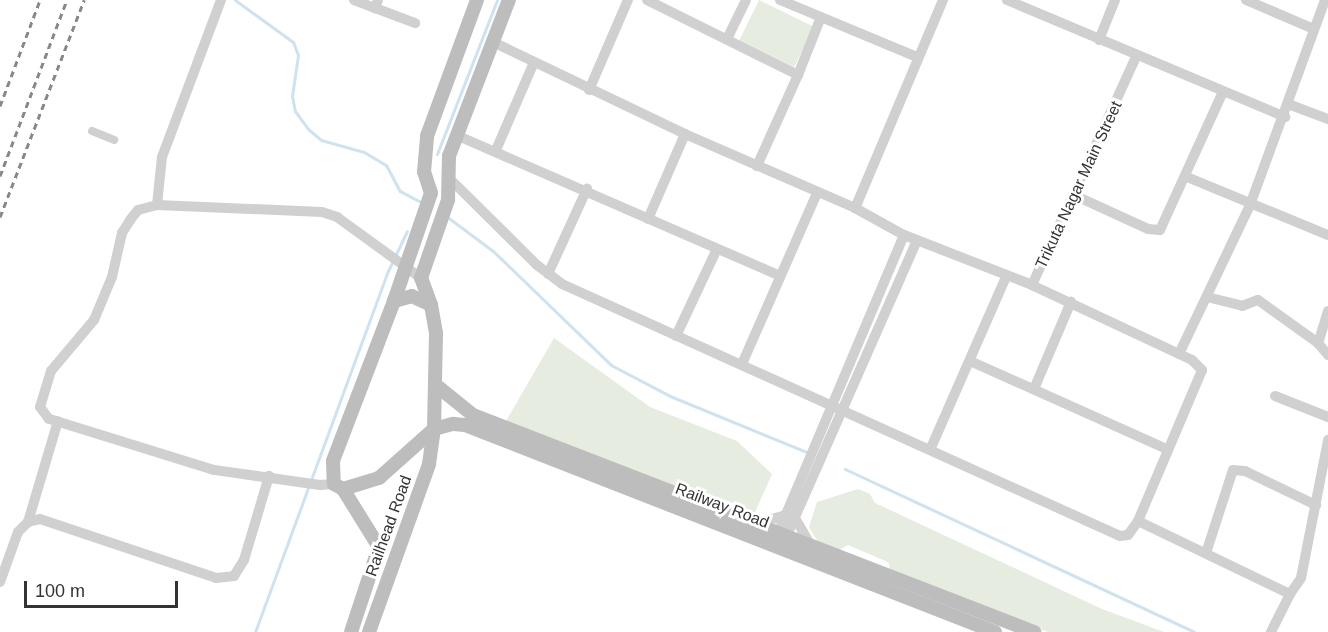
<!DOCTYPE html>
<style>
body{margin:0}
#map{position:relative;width:1328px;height:632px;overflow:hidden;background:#fff;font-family:Helvetica,sans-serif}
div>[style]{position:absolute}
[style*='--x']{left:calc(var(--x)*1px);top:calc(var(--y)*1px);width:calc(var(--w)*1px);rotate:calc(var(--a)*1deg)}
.green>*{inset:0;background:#e6ecdf;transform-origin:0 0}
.stream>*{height:3px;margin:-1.5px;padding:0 1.5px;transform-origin:1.5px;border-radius:1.5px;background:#cfe2ee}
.pedestrian>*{height:8px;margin:-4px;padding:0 4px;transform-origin:4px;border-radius:4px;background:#d0d0d0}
.minor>*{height:10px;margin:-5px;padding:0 5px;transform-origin:5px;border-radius:5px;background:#d0d0d0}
.secondary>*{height:14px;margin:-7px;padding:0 7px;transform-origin:7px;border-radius:7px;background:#bdbdbd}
.rail>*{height:3px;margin-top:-1.5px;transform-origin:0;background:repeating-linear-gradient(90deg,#888 0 6px,transparent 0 10.5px)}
span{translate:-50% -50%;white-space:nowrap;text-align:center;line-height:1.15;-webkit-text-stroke:6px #fff;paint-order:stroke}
.street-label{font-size:16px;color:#333}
.scale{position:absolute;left:24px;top:581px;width:154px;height:27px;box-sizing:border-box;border:3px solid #333;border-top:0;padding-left:8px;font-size:18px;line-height:21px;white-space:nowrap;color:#333;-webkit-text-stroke:4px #fff;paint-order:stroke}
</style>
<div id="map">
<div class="green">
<div style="left:759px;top:0;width:61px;height:45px;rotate:26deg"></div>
<div style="clip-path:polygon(554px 338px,650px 407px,737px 441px,772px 474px,752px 519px,505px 423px)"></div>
<div style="clip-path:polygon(858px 489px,870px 494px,875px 503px,1102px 609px,1164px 632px,1048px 632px,892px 574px,888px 562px,848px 545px,836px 552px,818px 542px,809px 527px,817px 502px)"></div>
</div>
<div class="stream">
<div style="--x:235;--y:0;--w:72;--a:35.9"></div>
<div style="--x:293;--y:42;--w:14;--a:69"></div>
<div style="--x:298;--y:55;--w:41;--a:98.3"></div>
<div style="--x:292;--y:96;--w:15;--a:79"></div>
<div style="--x:295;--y:111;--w:22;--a:54"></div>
<div style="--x:308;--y:129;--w:17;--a:40"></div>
<div style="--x:321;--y:140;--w:45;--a:15.6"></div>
<div style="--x:364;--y:152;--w:26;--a:31"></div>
<div style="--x:386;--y:165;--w:30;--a:62"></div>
<div style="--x:400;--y:191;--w:27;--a:28"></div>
<div style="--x:437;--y:154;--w:165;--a:-68.7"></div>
<div style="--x:446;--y:216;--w:59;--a:36.7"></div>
<div style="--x:493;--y:251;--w:164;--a:44"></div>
<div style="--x:611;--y:365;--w:67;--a:27.7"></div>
<div style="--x:670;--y:396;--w:150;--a:22.3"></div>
<div style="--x:845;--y:469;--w:385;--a:25"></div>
<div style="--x:255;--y:632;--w:385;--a:-69.8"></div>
<div style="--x:388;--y:271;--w:44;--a:-64.6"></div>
</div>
<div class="pedestrian">
<div style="--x:92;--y:131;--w:24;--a:22"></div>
</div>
<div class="minor">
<div style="--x:354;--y:0;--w:22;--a:21"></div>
<div style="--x:378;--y:0;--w:9;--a:111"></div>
<div style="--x:375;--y:8;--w:43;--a:20.6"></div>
<div style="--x:647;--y:0;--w:169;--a:26.4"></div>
<div style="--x:798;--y:75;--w:100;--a:114.3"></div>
<div style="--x:780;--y:0;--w:148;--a:22.6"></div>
<div style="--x:943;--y:0;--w:226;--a:112.9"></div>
<div style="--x:855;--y:208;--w:56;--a:28.9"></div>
<div style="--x:904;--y:235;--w:137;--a:21.3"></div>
<div style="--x:1032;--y:285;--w:251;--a:-65.5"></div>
<div style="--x:1007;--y:0;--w:302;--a:22.8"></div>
<div style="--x:1246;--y:0;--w:74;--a:23.1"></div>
<div style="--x:727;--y:39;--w:43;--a:-64"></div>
<div style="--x:1099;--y:40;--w:43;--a:-68.2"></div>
<div style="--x:493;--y:42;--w:213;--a:25.6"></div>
<div style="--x:685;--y:134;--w:185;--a:23.5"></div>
<div style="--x:798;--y:75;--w:62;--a:-68.4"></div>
<div style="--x:589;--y:90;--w:98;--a:-66.6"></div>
<div style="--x:1288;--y:104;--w:43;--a:20.6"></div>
<div style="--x:456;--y:135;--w:353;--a:23.5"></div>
<div style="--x:496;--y:150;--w:96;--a:-66.6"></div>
<div style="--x:1187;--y:177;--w:152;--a:22.4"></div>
<div style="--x:449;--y:178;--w:124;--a:44.7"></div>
<div style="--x:537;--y:265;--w:31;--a:37"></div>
<div style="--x:562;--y:284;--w:612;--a:24.3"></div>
<div style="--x:1120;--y:536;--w:8;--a:-7"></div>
<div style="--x:1128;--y:535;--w:17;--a:-54"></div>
<div style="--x:1138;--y:521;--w:164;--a:-67"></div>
<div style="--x:1202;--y:370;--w:14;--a:-135"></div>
<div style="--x:1192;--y:360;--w:177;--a:-154.9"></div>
<div style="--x:1076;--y:196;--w:79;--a:24.6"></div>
<div style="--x:1148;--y:229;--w:12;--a:5"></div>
<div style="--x:1160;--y:230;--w:152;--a:-65.5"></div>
<div style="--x:157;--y:205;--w:48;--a:-84.1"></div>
<div style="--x:162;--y:157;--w:168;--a:-69.4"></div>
<div style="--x:648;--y:219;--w:93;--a:-66.5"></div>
<div style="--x:548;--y:274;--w:94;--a:-65.4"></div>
<div style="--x:1207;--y:297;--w:36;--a:14"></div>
<div style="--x:1242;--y:306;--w:17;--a:-21"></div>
<div style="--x:1258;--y:300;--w:74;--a:35.6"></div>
<div style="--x:1328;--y:311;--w:34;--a:107"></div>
<div style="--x:1318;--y:343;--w:16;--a:50"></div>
<div style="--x:676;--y:336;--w:94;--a:-64.8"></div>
<div style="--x:1179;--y:354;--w:165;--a:-64.5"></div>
<div style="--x:1250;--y:205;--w:218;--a:-69.9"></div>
<div style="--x:970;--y:361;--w:216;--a:24.1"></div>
<div style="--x:742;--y:364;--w:187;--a:-66.3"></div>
<div style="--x:1034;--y:389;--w:95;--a:-67"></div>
<div style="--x:1275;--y:396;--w:57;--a:21.6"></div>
<div style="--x:930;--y:450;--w:189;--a:-66.3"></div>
<div style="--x:334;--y:484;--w:14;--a:176"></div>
<div style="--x:320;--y:485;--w:107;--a:-171.9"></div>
<div style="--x:214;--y:470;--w:173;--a:-162.8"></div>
<div style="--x:49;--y:419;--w:15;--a:-127"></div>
<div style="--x:40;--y:407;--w:38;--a:-73"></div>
<div style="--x:51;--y:371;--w:67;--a:-49.9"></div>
<div style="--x:94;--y:320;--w:47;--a:-67.3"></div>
<div style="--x:112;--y:277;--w:45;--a:-77.2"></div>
<div style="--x:122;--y:233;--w:15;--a:-58"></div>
<div style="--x:130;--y:220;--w:13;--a:-51"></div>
<div style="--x:138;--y:210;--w:20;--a:-15"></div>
<div style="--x:157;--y:205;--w:165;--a:2.4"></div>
<div style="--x:322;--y:212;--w:16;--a:18"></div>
<div style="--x:337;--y:217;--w:104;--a:36"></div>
<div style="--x:795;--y:518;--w:32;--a:60"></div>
<div style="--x:1138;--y:521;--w:169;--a:25.7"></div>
<div style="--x:1290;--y:594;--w:19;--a:-55"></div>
<div style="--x:1301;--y:578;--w:141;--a:-78.9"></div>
<div style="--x:28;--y:522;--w:105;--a:-73.5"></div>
<div style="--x:755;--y:524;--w:32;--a:-16"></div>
<div style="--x:776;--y:538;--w:329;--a:-67.1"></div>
<div style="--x:784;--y:542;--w:330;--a:-66.2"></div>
<div style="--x:1206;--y:553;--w:87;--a:-72"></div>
<div style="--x:1233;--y:470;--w:12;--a:5"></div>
<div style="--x:1245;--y:471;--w:79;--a:25.6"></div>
<div style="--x:0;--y:582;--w:53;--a:-70.2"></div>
<div style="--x:18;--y:532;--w:14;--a:-45"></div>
<div style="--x:28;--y:522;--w:12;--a:-14"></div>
<div style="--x:40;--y:519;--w:186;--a:18.5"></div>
<div style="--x:216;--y:578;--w:18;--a:-6"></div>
<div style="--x:234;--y:576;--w:19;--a:-58"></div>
<div style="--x:244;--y:560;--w:88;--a:-73.4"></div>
<div style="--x:1271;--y:632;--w:42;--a:-63.4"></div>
</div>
<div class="secondary">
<div style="--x:394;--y:301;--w:114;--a:-71.1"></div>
<div style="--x:431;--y:193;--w:22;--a:-108"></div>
<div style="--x:424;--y:172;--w:36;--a:-85"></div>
<div style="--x:427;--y:136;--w:145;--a:-69.8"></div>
<div style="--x:431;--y:305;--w:21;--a:-155"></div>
<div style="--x:412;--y:296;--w:19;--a:164"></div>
<div style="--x:394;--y:301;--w:171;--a:110.9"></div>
<div style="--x:333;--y:461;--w:23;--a:88"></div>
<div style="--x:334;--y:484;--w:10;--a:29"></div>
<div style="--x:343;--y:489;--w:38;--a:-17"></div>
<div style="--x:379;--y:478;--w:74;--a:-41.7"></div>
<div style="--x:434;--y:429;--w:96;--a:-88.8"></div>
<div style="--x:436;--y:333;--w:28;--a:-100"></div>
<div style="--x:431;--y:305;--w:29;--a:-110"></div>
<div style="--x:421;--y:278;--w:83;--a:-70.9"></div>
<div style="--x:448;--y:200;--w:44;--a:-88.7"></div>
<div style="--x:449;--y:156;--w:167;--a:-69"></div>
<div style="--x:437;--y:386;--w:46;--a:38.9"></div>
<div style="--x:473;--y:415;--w:602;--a:21.15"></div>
<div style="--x:343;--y:489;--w:68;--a:58.2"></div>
<div style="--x:379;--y:547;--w:89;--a:108.2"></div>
<div style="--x:369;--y:632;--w:178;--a:-70.3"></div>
<div style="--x:429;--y:464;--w:35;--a:-82"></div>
<div style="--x:434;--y:429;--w:20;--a:-15"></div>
<div style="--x:453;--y:424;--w:12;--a:5"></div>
<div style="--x:465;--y:425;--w:569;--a:21.33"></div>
</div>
<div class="rail">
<div style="--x:0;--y:106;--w:113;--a:-69.3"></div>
<div style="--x:0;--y:176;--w:188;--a:-69.2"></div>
<div style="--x:0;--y:217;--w:233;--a:-68.8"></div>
</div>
<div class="street-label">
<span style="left:1079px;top:185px;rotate:-65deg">Trikuta Nagar Main Street</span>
<span style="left:722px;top:506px;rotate:21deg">Railway Road</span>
<span style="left:389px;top:526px;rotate:-70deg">Railhead Road</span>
</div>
<div class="scale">100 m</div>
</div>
